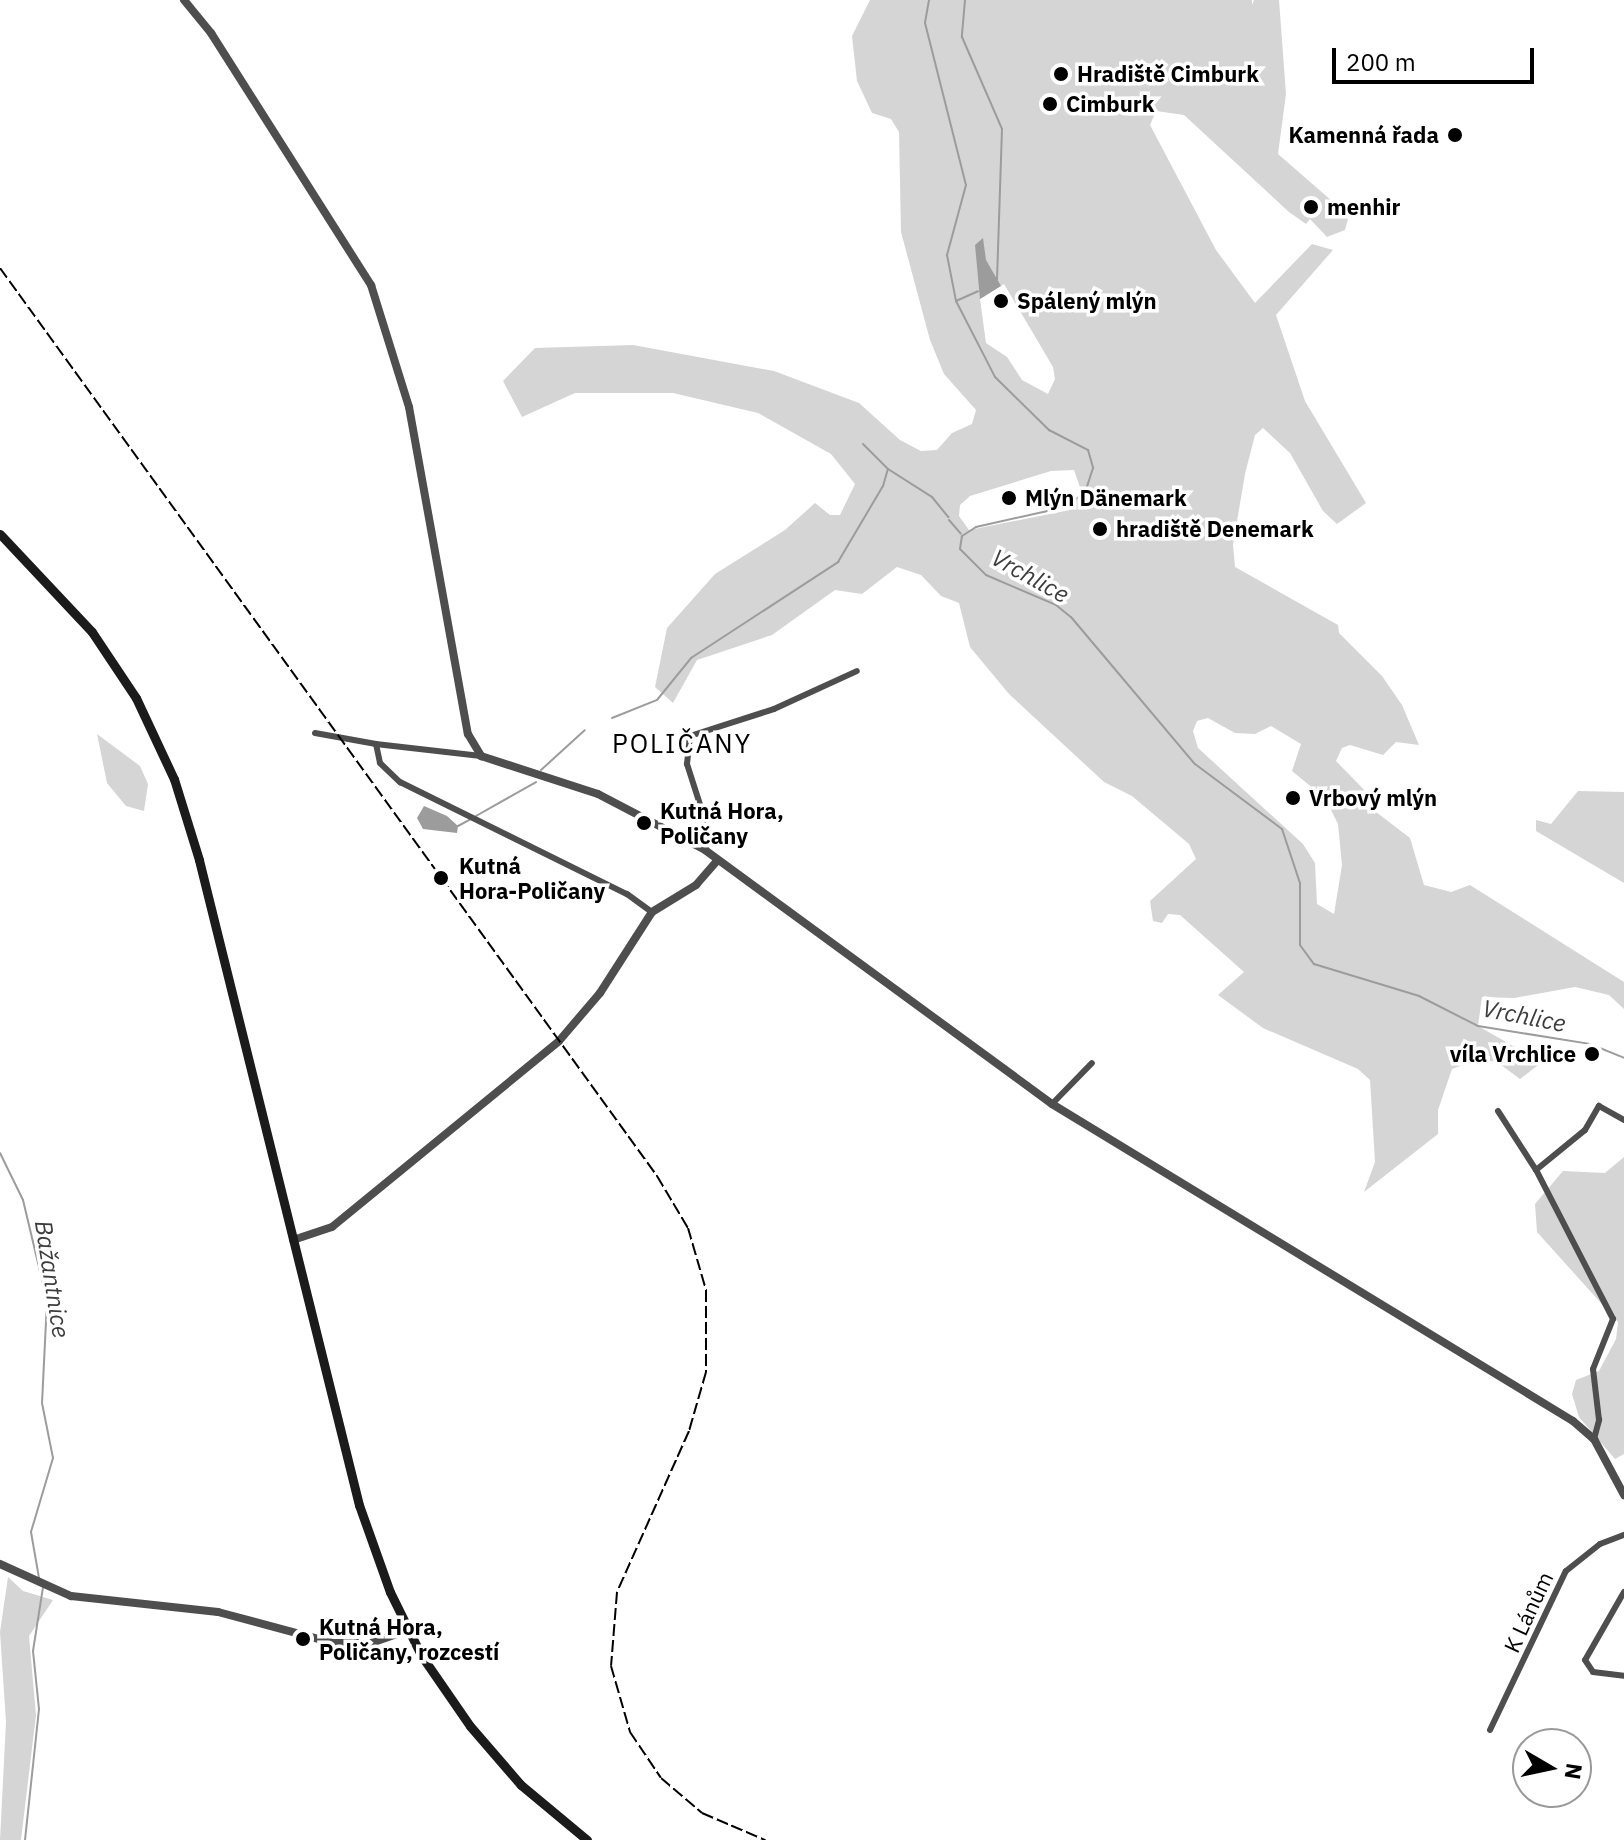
<!DOCTYPE html>
<meta charset="utf-8">
<style>
body{margin:0}
#map{position:relative;width:1624px;height:1840px;overflow:hidden;background:#fff;font-family:"IBM Plex Sans",sans-serif}
div>[style]{position:absolute}
[style*='--x']{left:calc(var(--x)*1px);top:calc(var(--y)*1px);width:calc(var(--w)*1px);rotate:calc(var(--a)*1deg)}
.green>*{inset:0;background:#d5d5d5}
.water>*{inset:0;background:#9c9c9c}
.stream>*{height:2px;margin:-1px;padding:0 1px;transform-origin:1px;border-radius:1px;background:#9c9c9c}
.minor>*{height:6px;margin:-3px;padding:0 3px;transform-origin:3px;border-radius:3px;background:#4e4e4e}
.tertiary>*{height:8px;margin:-4px;padding:0 4px;transform-origin:4px;border-radius:4px;background:#4e4e4e}
.secondary>*{height:9px;margin:-4.5px;padding:0 4.5px;transform-origin:4.5px;border-radius:4.5px;background:#1b1b1b}
.rail>*{height:2px;margin-top:-1px;transform-origin:0;background:repeating-linear-gradient(90deg,#000 0 12px,transparent 0 16px)}
.dots>*{width:22px;height:22px;translate:-50% -50%;box-sizing:border-box;border:4px solid #fff;border-radius:50%}
span{translate:-50% -50%;white-space:nowrap;text-align:center;line-height:1.15;-webkit-text-stroke:7px #fff;paint-order:stroke}
.poi-label{font-size:22px;color:#000;font-weight:700}
.left{translate:0 -50%;text-align:left}
.right{translate:-100% -50%;text-align:right}
.street-label{font-size:22px;color:#000}
.water-label{font-size:24px;color:#3d3d3d;font-style:italic}
.quarter-label{font-size:26px;color:#000;letter-spacing:2px}
.north{position:absolute;left:1512px;top:1728px;width:80px;height:80px;box-sizing:border-box;background:#fff;border:2px solid #999;border-radius:50%;rotate:99deg;font-size:22px;font-weight:700;line-height:32px;text-align:center;color:#000}
.north::after{content:'';display:block;margin:auto;width:28px;height:36px;background:#000;clip-path:polygon(50% 0,100% 100%,50% 72%,0 100%)}
.scale{position:absolute;left:1332px;top:48px;width:202px;height:36px;box-sizing:border-box;border:4px solid #000;border-top:0;padding-left:10px;font-size:24px;line-height:28px;white-space:nowrap;color:#000;-webkit-text-stroke:6px #fff;paint-order:stroke}
</style>
<div id="map">
<div class="green">
<div style="clip-path:polygon(evenodd,870px 0,1252px 0,1252px 5px,1254px 0,1279px 0,1286px 94px,1278px 154px,1340px 208px,1348px 219px,1345px 230px,1327px 237px,1310px 219px,1306px 224px,1289px 212px,1184px 115px,1156px 111px,1150px 125px,1216px 250px,1255px 303px,1312px 244px,1333px 250px,1276px 315px,1305px 401px,1366px 503px,1337px 524px,1323px 511px,1290px 453px,1263px 428px,1255px 435px,1245px 474px,1233px 545px,1235px 567px,1338px 625px,1339px 633px,1382px 676px,1402px 705px,1419px 745px,1396px 742px,1383px 755px,1350px 745px,1342px 748px,1336px 761px,1373px 799px,1376px 812px,1410px 838px,1424px 885px,1451px 892px,1470px 885px,1624px 982px,1624px 1009px,1609px 995px,1575px 987px,1514px 998px,1482px 997px,1478px 1026px,1513px 1046px,1540px 1052px,1541px 1063px,1520px 1079px,1497px 1062px,1479px 1059px,1452px 1069px,1438px 1110px,1438px 1134px,1364px 1192px,1375px 1162px,1370px 1080px,1358px 1069px,1263px 1028px,1218px 995px,1244px 972px,1180px 915px,1168px 914px,1162px 923px,1153px 921px,1150px 901px,1196px 859px,1189px 844px,1132px 796px,1104px 782px,1009px 694px,970px 647px,959px 603px,941px 596px,921px 575px,897px 567px,862px 594px,835px 590px,772px 635px,697px 660px,673px 703px,655px 687px,667px 628px,715px 574px,785px 530px,815px 503px,830px 515px,840px 515px,855px 484px,831px 454px,758px 413px,673px 393px,575px 393px,522px 417px,503px 381px,535px 348px,633px 345px,774px 371px,859px 403px,900px 440px,921px 451px,937px 450px,952px 433px,972px 424px,976px 410px,944px 374px,930px 340px,901px 232px,899px 132px,891px 119px,872px 113px,857px 81px,852px 36px,870px 0,1004px 284px,1053px 367px,1055px 379px,1048px 394px,1022px 380px,1007px 357px,986px 343px,980px 299px,1004px 284px,870px 0,1074px 470px,1081px 490px,1070px 510px,969px 530px,959px 516px,960px 505px,970px 496px,1051px 471px,1074px 470px,870px 0,1208px 718px,1235px 733px,1255px 734px,1271px 726px,1301px 744px,1292px 771px,1325px 798px,1338px 824px,1342px 865px,1334px 914px,1317px 904px,1315px 863px,1303px 844px,1198px 748px,1193px 731px,1197px 721px,1208px 718px)"></div>
<div style="clip-path:polygon(97px 734px,140px 766px,148px 784px,144px 811px,126px 806px,107px 783px)"></div>
<div style="clip-path:polygon(1578px 791px,1624px 792px,1624px 883px,1536px 831px,1536px 820px,1551px 824px)"></div>
<div style="clip-path:polygon(1624px 1157px,1624px 1454px,1615px 1459px,1579px 1417px,1572px 1394px,1576px 1380px,1599px 1371px,1616px 1339px,1618px 1322px,1537px 1232px,1535px 1204px,1563px 1171px,1605px 1173px)"></div>
<div style="clip-path:polygon(8px 1577px,23px 1591px,53px 1600px,29px 1636px,36px 1715px,21px 1840px,0 1840px,6px 1722px,0 1632px)"></div>
</div>
<div class="water">
<div style="clip-path:polygon(983px 238px,986px 260px,1001px 286px,980px 299px,975px 245px)"></div>
<div style="clip-path:polygon(424px 806px,447px 816px,458px 826px,457px 833px,423px 829px,417px 818px)"></div>
</div>
<div class="stream">
<div style="--x:929;--y:0;--w:23;--a:100"></div>
<div style="--x:925;--y:23;--w:167;--a:75.8"></div>
<div style="--x:966;--y:185;--w:73;--a:105.2"></div>
<div style="--x:947;--y:255;--w:47;--a:78.9"></div>
<div style="--x:956;--y:301;--w:85;--a:62.8"></div>
<div style="--x:995;--y:377;--w:76;--a:44.5"></div>
<div style="--x:1049;--y:430;--w:44;--a:27.1"></div>
<div style="--x:1088;--y:450;--w:19;--a:74"></div>
<div style="--x:1093;--y:468;--w:28;--a:108"></div>
<div style="--x:1084;--y:495;--w:35;--a:155"></div>
<div style="--x:1052;--y:510;--w:78;--a:167.4"></div>
<div style="--x:976;--y:527;--w:17;--a:147"></div>
<div style="--x:962;--y:536;--w:13;--a:99"></div>
<div style="--x:960;--y:549;--w:37;--a:45"></div>
<div style="--x:986;--y:575;--w:76;--a:23.2"></div>
<div style="--x:1056;--y:605;--w:19;--a:39"></div>
<div style="--x:1071;--y:617;--w:192;--a:49.9"></div>
<div style="--x:1195;--y:764;--w:109;--a:36.8"></div>
<div style="--x:1282;--y:829;--w:57;--a:71.6"></div>
<div style="--x:1300;--y:883;--w:62;--a:90"></div>
<div style="--x:1300;--y:945;--w:24;--a:54"></div>
<div style="--x:1314;--y:964;--w:110;--a:16.9"></div>
<div style="--x:1419;--y:996;--w:66;--a:27"></div>
<div style="--x:1478;--y:1026;--w:113;--a:9.1"></div>
<div style="--x:1590;--y:1044;--w:37;--a:22"></div>
<div style="--x:965;--y:0;--w:37;--a:95"></div>
<div style="--x:962;--y:37;--w:100;--a:66.5"></div>
<div style="--x:1002;--y:129;--w:151;--a:91.9"></div>
<div style="--x:956;--y:301;--w:24;--a:-24"></div>
<div style="--x:863;--y:444;--w:35;--a:45"></div>
<div style="--x:949;--y:520;--w:18;--a:49"></div>
<div style="--x:612;--y:718;--w:48;--a:-21.8"></div>
<div style="--x:657;--y:700;--w:54;--a:-51"></div>
<div style="--x:691;--y:658;--w:176;--a:-33.1"></div>
<div style="--x:838;--y:562;--w:88;--a:-59.4"></div>
<div style="--x:883;--y:486;--w:18;--a:-74"></div>
<div style="--x:888;--y:469;--w:52;--a:32.5"></div>
<div style="--x:932;--y:497;--w:26;--a:51"></div>
<div style="--x:541;--y:770;--w:59;--a:-42.3"></div>
<div style="--x:476;--y:816;--w:69;--a:-29.5"></div>
<div style="--x:458;--y:826;--w:15;--a:-28"></div>
<div style="--x:0;--y:1153;--w:52;--a:63.9"></div>
<div style="--x:23;--y:1200;--w:104;--a:76.6"></div>
<div style="--x:47;--y:1301;--w:102;--a:92.8"></div>
<div style="--x:42;--y:1403;--w:56;--a:78.7"></div>
<div style="--x:53;--y:1458;--w:77;--a:106.6"></div>
<div style="--x:31;--y:1532;--w:47;--a:80.1"></div>
<div style="--x:25;--y:1840;--w:132;--a:-83.9"></div>
<div style="--x:39;--y:1709;--w:58;--a:-95.9"></div>
<div style="--x:33;--y:1651;--w:65;--a:-81.1"></div>
</div>
<div class="minor">
<div style="--x:315;--y:733;--w:62;--a:10.2"></div>
<div style="--x:481;--y:756;--w:106;--a:-173.5"></div>
<div style="--x:376;--y:744;--w:19;--a:78"></div>
<div style="--x:380;--y:763;--w:28;--a:44"></div>
<div style="--x:400;--y:782;--w:253;--a:26.3"></div>
<div style="--x:627;--y:894;--w:31;--a:36"></div>
<div style="--x:705;--y:850;--w:33;--a:-92"></div>
<div style="--x:704;--y:817;--w:56;--a:-107.8"></div>
<div style="--x:687;--y:764;--w:28;--a:-84"></div>
<div style="--x:690;--y:736;--w:88;--a:-17.8"></div>
<div style="--x:774;--y:709;--w:91;--a:-24.6"></div>
<div style="--x:1052;--y:1104;--w:57;--a:-45.7"></div>
<div style="--x:1498;--y:1111;--w:70;--a:57.2"></div>
<div style="--x:1594;--y:1439;--w:20;--a:-75"></div>
<div style="--x:1599;--y:1420;--w:51;--a:-96.7"></div>
<div style="--x:1593;--y:1369;--w:54;--a:-68.2"></div>
<div style="--x:1613;--y:1319;--w:168;--a:-117.3"></div>
<div style="--x:1536;--y:1170;--w:63;--a:-39.2"></div>
<div style="--x:1585;--y:1130;--w:28;--a:-60"></div>
<div style="--x:1599;--y:1106;--w:29;--a:29"></div>
<div style="--x:1624;--y:1592;--w:78;--a:119.8"></div>
<div style="--x:1585;--y:1660;--w:14;--a:56"></div>
<div style="--x:1593;--y:1672;--w:31;--a:7"></div>
<div style="--x:1490;--y:1730;--w:176;--a:-64.5"></div>
<div style="--x:1566;--y:1571;--w:43;--a:-38.5"></div>
<div style="--x:1600;--y:1544;--w:26;--a:-21"></div>
</div>
<div class="tertiary">
<div style="--x:184;--y:0;--w:43;--a:50.7"></div>
<div style="--x:211;--y:33;--w:299;--a:57.6"></div>
<div style="--x:371;--y:285;--w:128;--a:72.7"></div>
<div style="--x:409;--y:407;--w:332;--a:79.8"></div>
<div style="--x:468;--y:734;--w:26;--a:59"></div>
<div style="--x:481;--y:756;--w:123;--a:18"></div>
<div style="--x:598;--y:794;--w:121;--a:27.6"></div>
<div style="--x:705;--y:850;--w:430;--a:36.2"></div>
<div style="--x:1052;--y:1104;--w:610;--a:31.32"></div>
<div style="--x:1573;--y:1421;--w:28;--a:41"></div>
<div style="--x:1594;--y:1439;--w:64;--a:61.8"></div>
<div style="--x:293;--y:1240;--w:41;--a:-18.4"></div>
<div style="--x:332;--y:1227;--w:293;--a:-39.3"></div>
<div style="--x:559;--y:1041;--w:63;--a:-49.5"></div>
<div style="--x:600;--y:993;--w:96;--a:-57.3"></div>
<div style="--x:652;--y:912;--w:52;--a:-31.5"></div>
<div style="--x:696;--y:885;--w:33;--a:-49"></div>
<div style="--x:0;--y:1564;--w:78;--a:24.3"></div>
<div style="--x:71;--y:1596;--w:148;--a:6.2"></div>
<div style="--x:218;--y:1612;--w:120;--a:15"></div>
<div style="--x:334;--y:1643;--w:37;--a:0"></div>
<div style="--x:371;--y:1643;--w:39;--a:-19"></div>
</div>
<div class="secondary">
<div style="--x:0;--y:534;--w:134;--a:46.8"></div>
<div style="--x:92;--y:632;--w:79;--a:56.3"></div>
<div style="--x:136;--y:698;--w:89;--a:64.9"></div>
<div style="--x:174;--y:779;--w:85;--a:72.8"></div>
<div style="--x:199;--y:860;--w:665;--a:76.07"></div>
<div style="--x:359;--y:1505;--w:92;--a:70.4"></div>
<div style="--x:390;--y:1592;--w:70;--a:63.8"></div>
<div style="--x:421;--y:1655;--w:86;--a:55.4"></div>
<div style="--x:470;--y:1726;--w:78;--a:49.2"></div>
<div style="--x:521;--y:1785;--w:86;--a:39.8"></div>
</div>
<div class="rail">
<div style="--x:0;--y:268;--w:1121;--a:54.11"></div>
<div style="--x:657;--y:1176;--w:61;--a:59.2"></div>
<div style="--x:688;--y:1228;--w:65;--a:73.8"></div>
<div style="--x:706;--y:1290;--w:82;--a:90"></div>
<div style="--x:706;--y:1372;--w:61;--a:106.1"></div>
<div style="--x:689;--y:1431;--w:176;--a:114.1"></div>
<div style="--x:617;--y:1592;--w:74;--a:94.6"></div>
<div style="--x:611;--y:1666;--w:69;--a:73.9"></div>
<div style="--x:630;--y:1732;--w:55;--a:56"></div>
<div style="--x:661;--y:1778;--w:54;--a:40.5"></div>
<div style="--x:702;--y:1813;--w:69;--a:23.2"></div>
</div>
<div class="dots">
<div style="left:1061px;top:74px;background:#000"></div>
<div style="left:1050px;top:104px;background:#000"></div>
<div style="left:1455px;top:135px;background:#000"></div>
<div style="left:1311px;top:207px;background:#000"></div>
<div style="left:1001px;top:301px;background:#000"></div>
<div style="left:1009px;top:498px;background:#000"></div>
<div style="left:1100px;top:529px;background:#000"></div>
<div style="left:1293px;top:798px;background:#000"></div>
<div style="left:644px;top:823px;background:#000"></div>
<div style="left:441px;top:878px;background:#000"></div>
<div style="left:1592px;top:1054px;background:#000"></div>
<div style="left:303px;top:1639px;background:#000"></div>
</div>
<div class="poi-label">
<span class="left" style="left:1077px;top:74px">Hradiště Cimburk</span>
<span class="left" style="left:1066px;top:104px">Cimburk</span>
<span class="right" style="left:1439px;top:135px">Kamenná řada</span>
<span class="left" style="left:1327px;top:207px">menhir</span>
<span class="left" style="left:1017px;top:301px">Spálený mlýn</span>
<span class="left" style="left:1025px;top:498px">Mlýn Dänemark</span>
<span class="left" style="left:1116px;top:529px">hradiště Denemark</span>
<span class="left" style="left:1309px;top:798px">Vrbový mlýn</span>
<span class="left" style="left:660px;top:823px">Kutná Hora,<br>Poličany</span>
<span class="left" style="left:459px;top:878px">Kutná<br>Hora-Poličany</span>
<span class="right" style="left:1576px;top:1054px">víla Vrchlice</span>
<span class="left" style="left:319px;top:1639px">Kutná Hora,<br>Poličany, rozcestí</span>
</div>
<div class="street-label">
<span style="left:1528px;top:1612px;rotate:-65deg">K Lánům</span>
</div>
<div class="water-label">
<span style="left:1030px;top:576px;rotate:29deg">Vrchlice</span>
<span style="left:1524px;top:1016px;rotate:11deg">Vrchlice</span>
<span style="left:52px;top:1279px;rotate:81deg">Bažantnice</span>
</div>
<div class="quarter-label">
<span style="left:682px;top:744px">POLIČANY</span>
</div>
<div class="north">N</div>
<div class="scale">200 m</div>
</div>
